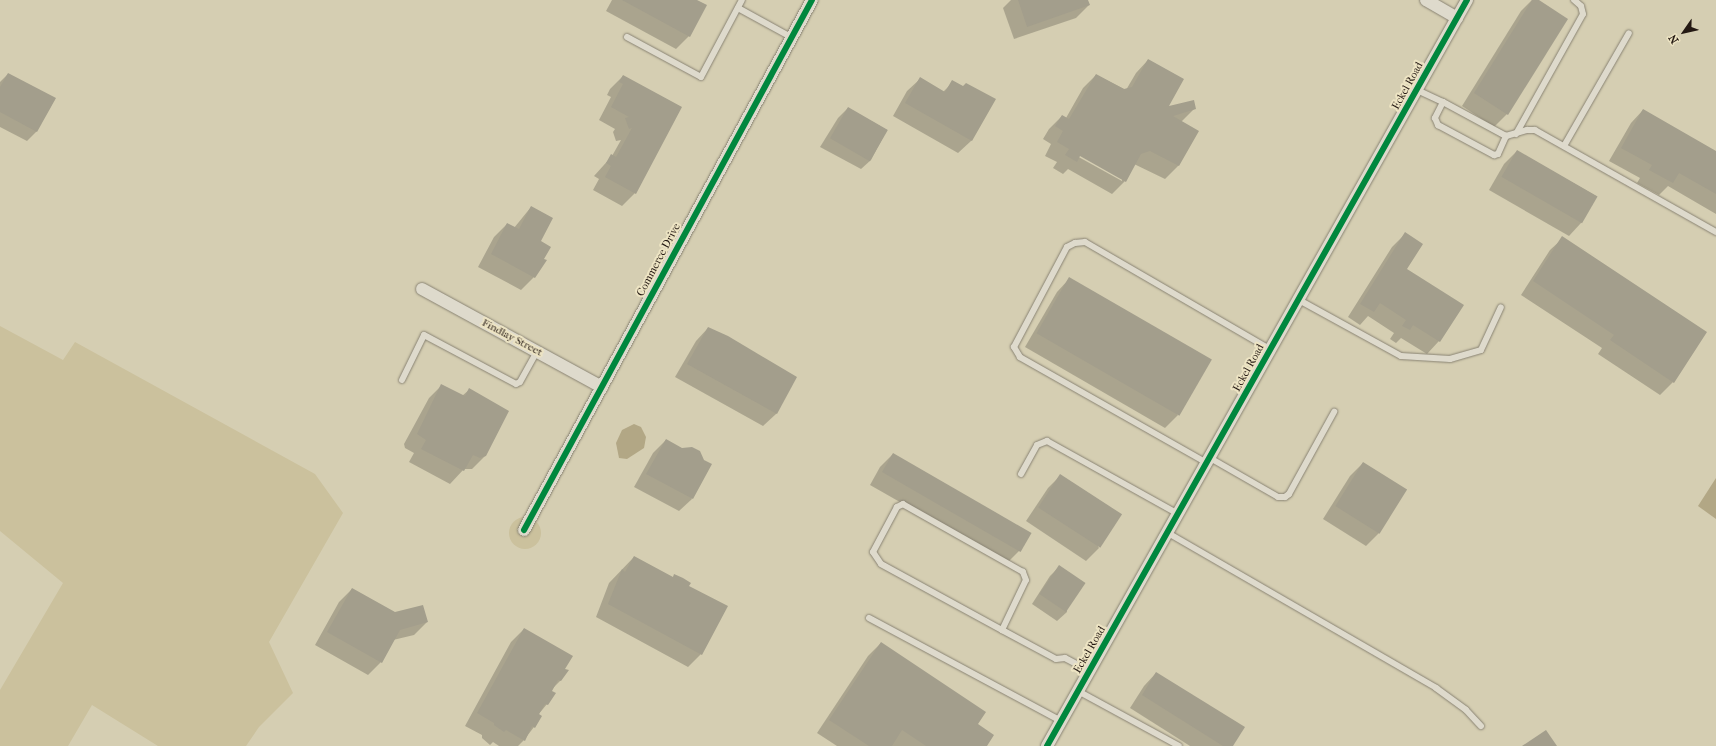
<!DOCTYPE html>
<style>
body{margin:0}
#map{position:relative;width:1716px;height:746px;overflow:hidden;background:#d5ceb2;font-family:"IM FELL French Canon",serif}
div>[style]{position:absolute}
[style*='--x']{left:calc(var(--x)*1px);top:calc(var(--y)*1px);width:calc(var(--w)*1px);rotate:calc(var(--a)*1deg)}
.green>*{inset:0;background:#cbc19d}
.round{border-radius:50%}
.water>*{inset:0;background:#b2a785}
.shadow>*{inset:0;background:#0003}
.building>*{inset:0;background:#a39e8c;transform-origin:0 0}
.roads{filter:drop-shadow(0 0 1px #898373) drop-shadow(0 0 1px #898373)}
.service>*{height:6px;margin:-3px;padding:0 3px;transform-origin:3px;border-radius:3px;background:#dedacc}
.minor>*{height:12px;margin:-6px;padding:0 6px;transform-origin:6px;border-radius:6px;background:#dedacc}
.cycleway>*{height:6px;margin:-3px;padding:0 3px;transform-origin:3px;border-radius:3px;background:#00873e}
span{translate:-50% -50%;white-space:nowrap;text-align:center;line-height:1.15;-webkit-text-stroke:4px #ede4c3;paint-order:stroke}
.street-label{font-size:11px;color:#241913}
.north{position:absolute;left:1664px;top:12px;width:40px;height:40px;-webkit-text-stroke:3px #ede4c3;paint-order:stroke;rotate:236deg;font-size:11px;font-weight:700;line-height:16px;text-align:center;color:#241913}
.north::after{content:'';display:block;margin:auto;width:14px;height:18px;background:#241913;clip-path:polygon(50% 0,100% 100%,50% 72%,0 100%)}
</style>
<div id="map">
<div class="green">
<div style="clip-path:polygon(0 326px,63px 360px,75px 342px,315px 474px,343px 513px,269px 642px,293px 693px,259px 727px,246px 746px,158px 746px,92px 705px,68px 746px,0 746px,0 690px,63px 583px,0 531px)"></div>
<div class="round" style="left:509px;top:517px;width:32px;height:32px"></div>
</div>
<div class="water">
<div style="clip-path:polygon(634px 424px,641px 427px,646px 437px,644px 448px,627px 459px,619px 458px,616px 443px,622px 430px)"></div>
<div style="clip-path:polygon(1716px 478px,1716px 519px,1698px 506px)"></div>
</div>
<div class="shadow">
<div style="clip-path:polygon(612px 0,695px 0,689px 36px,676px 49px,606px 11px)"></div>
<div style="clip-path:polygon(1011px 0,1087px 0,1089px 5px,1076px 18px,1014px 39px,1003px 8px)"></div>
<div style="clip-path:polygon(1532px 0,1537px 0,1507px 114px,1494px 127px,1462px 106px,1521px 11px)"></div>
<div style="clip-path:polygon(evenodd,1148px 60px,1167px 108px,1195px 108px,1181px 122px,1197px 131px,1178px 166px,1165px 179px,1134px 164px,1125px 181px,1112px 194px,1068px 169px,1063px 174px,1053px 168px,1057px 162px,1045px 156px,1051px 144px,1043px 139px,1049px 129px,1062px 116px,1066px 118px,1083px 88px,1096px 75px,1126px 90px,1136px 73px,1148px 60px,1076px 153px,1122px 178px,1122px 181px,1075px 155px,1076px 153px)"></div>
<div style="clip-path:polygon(8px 74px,55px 99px,36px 132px,27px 141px,0 127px,0 82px)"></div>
<div style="clip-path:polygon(623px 76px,681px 107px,635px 193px,622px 206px,593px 190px,599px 179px,594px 176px,612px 156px,621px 140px,616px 141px,613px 132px,615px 129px,599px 120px,611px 97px,607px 95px,610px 89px)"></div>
<div style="clip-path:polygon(920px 79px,943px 92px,952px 83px,994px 100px,971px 141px,958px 153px,893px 116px,907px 91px)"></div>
<div style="clip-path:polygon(848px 108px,887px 130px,871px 160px,861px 169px,820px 147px,838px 118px)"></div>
<div style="clip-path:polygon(1643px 110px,1716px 152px,1716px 214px,1668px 186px,1659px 195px,1637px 183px,1640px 178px,1609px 161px,1631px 123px)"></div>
<div style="clip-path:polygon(1517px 151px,1596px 196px,1581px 223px,1569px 236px,1489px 190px,1504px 164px)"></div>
<div style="clip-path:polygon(531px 207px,539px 241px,534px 277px,521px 290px,478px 267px,494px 237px,507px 224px,514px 228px)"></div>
<div style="clip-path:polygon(1405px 234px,1405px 270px,1439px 341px,1427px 354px,1401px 338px,1396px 343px,1390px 339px,1394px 333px,1368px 316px,1360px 325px,1348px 317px,1392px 247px)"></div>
<div style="clip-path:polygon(1563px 238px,1673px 382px,1660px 395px,1598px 354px,1602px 348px,1521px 295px,1550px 250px)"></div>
<div style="clip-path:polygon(1069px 279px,1178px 415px,1165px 428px,1025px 347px,1057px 292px)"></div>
<div style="clip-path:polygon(708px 328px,796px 377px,776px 414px,763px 426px,675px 377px,696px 341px)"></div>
<div style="clip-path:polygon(442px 385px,462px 396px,470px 389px,485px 456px,472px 469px,464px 469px,450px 484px,409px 462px,414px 453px,405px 448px,404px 444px,429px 398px)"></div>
<div style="clip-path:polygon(666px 440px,692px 499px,679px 511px,634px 487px,653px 453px)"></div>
<div style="clip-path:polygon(893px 454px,1020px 550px,1007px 563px,870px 485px,880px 467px)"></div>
<div style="clip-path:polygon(1363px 463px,1379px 533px,1366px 546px,1323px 519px,1350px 476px)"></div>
<div style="clip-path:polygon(1061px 475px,1099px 548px,1086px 561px,1026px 521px,1048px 488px)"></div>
<div style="clip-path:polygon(634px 557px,672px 578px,675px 575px,688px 586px,701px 654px,688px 667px,596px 617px,609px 583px)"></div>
<div style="clip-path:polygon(1059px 567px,1067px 612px,1057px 621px,1032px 604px,1050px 576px)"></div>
<div style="clip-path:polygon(352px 589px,395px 614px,427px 622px,414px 635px,393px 640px,381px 662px,368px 675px,315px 645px,339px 602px)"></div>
<div style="clip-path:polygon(524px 629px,564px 669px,561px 680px,552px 689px,547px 704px,538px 715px,534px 727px,524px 740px,518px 746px,499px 746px,493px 742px,490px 745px,482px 738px,482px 735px,465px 726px,511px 642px)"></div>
<div style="clip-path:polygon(881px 643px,977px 725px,985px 746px,837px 746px,817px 733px,868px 656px)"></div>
<div style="clip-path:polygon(1156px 673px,1232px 746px,1190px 746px,1130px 708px,1144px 686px)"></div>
</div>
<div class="building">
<div style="clip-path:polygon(622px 0,697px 0,707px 5px,690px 37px)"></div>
<div style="clip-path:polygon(1018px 0,1088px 0,1090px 5px,1027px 27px)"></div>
<div style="clip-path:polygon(1532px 0,1539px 0,1568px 19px,1508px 115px,1474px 93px)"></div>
<div style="clip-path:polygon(1148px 59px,1184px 79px,1169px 106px,1194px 100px,1196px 109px,1173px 116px,1199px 131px,1179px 166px,1150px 151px,1141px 154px,1126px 182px,1080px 156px,1077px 162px,1065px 155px,1069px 149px,1057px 142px,1063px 131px,1055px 126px,1062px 115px,1069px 119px,1096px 74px,1124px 89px,1132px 87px)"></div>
<div style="clip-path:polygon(8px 73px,56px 98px,37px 132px,0 112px,0 87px)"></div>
<div style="clip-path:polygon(623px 75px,682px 107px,636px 194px,605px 177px,611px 166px,606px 163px,611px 154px,616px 157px,632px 128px,629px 129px,625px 118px,629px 117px,611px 107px,623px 84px,619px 82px)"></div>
<div style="clip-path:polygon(920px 77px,945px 92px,952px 80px,963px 86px,966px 83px,996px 99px,972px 141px,905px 103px)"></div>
<div style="left:848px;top:107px;width:46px;height:36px;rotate:30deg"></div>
<div style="clip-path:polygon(1643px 109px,1716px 151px,1716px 194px,1679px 173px,1673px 183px,1649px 170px,1652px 165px,1621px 148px)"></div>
<div style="left:1517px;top:150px;width:93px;height:31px;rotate:30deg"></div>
<div style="clip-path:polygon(531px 206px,553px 218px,541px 241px,551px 247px,544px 259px,547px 260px,535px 278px,491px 254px,507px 223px,519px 229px)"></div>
<div style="clip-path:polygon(1405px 232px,1423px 244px,1407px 269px,1464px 305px,1440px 342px,1413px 325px,1410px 330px,1402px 326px,1406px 320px,1380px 303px,1374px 312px,1360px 304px)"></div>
<div style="clip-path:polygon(1562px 236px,1707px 332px,1674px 383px,1610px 340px,1614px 335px,1533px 281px)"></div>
<div style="left:1069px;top:277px;width:165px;height:65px;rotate:30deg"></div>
<div style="clip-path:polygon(708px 327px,728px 336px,797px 377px,777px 414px,687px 364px)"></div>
<div style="clip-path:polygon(441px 384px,465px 396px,469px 388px,509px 411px,486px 456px,480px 458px,473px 455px,464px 471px,421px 449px,426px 440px,417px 434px)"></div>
<div style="clip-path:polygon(666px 439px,682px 448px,692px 447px,700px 451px,704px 460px,712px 464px,693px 499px,646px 474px)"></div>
<div style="left:893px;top:453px;width:160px;height:22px;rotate:30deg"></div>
<div style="left:1363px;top:462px;width:52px;height:52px;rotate:32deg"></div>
<div style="left:1060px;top:474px;width:74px;height:40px;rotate:33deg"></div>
<div style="clip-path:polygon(634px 556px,673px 577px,674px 574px,683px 578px,691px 583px,689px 586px,728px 606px,702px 655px,608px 604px,622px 569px,625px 572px)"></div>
<div style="left:1059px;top:565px;width:32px;height:35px;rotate:34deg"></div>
<div style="clip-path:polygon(352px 588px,395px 612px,423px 605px,428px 622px,400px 630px,382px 663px,327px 632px)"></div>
<div style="clip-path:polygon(524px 628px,573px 656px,565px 669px,569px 670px,561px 681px,558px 680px,552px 691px,556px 693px,548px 705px,545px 704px,539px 714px,542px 716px,535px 728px,532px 726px,525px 741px,506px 730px,504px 732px,494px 725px,494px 723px,477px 713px)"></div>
<div style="clip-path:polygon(881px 642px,986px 712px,978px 724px,994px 735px,987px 746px,926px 746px,902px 730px,892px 746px,869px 746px,829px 720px)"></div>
<div style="clip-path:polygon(1156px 672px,1245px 727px,1233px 746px,1223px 746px,1142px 695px)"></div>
<div style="clip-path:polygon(1546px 730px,1557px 746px,1522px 746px)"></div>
</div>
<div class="roads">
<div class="service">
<div style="--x:738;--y:8;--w:60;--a:28.7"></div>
<div style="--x:627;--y:37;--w:84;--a:28.4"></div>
<div style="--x:701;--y:77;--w:87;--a:-62"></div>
<div style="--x:1417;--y:90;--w:29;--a:25"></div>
<div style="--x:1443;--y:102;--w:18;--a:117"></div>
<div style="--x:1435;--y:118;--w:8;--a:67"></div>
<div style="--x:1438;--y:125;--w:64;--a:28.2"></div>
<div style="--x:1494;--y:155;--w:4;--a:-14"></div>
<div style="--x:1498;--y:154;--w:20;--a:-66"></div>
<div style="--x:1506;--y:136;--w:22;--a:-16"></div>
<div style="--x:1527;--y:130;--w:8;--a:0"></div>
<div style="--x:1535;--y:130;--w:208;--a:29.4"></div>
<div style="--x:1443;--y:102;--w:72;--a:28.4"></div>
<div style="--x:1516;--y:134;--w:137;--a:-60.8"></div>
<div style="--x:1583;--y:14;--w:8;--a:-104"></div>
<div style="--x:1581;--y:6;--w:9;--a:-139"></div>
<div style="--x:1564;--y:146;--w:130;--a:-60.1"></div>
<div style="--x:1299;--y:300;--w:116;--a:28.8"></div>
<div style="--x:1401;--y:356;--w:49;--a:3.5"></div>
<div style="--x:1450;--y:359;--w:32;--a:-16"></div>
<div style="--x:1481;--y:350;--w:47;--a:-65.1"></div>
<div style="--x:402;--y:380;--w:50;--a:-63.9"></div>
<div style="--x:424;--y:335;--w:104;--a:28"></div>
<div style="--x:516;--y:384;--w:4;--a:-27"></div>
<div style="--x:520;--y:382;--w:35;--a:-61"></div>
<div style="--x:1210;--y:458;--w:78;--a:29.8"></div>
<div style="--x:1278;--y:497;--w:7;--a:0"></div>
<div style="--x:1285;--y:497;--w:5;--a:-37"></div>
<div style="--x:1289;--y:494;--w:94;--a:-61.2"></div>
<div style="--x:1207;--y:463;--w:215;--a:-150.5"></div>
<div style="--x:1020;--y:357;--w:12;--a:-121"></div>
<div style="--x:1014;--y:347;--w:113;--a:-62.1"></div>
<div style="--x:1067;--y:247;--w:9;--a:-27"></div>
<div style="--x:1075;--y:243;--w:10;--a:-6"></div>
<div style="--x:1085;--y:242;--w:215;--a:30.1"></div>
<div style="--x:1021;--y:474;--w:33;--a:-61"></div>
<div style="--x:1037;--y:445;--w:11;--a:-22"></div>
<div style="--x:1047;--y:441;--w:150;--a:29.1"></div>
<div style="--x:1168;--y:533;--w:310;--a:30"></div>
<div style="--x:1436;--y:688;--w:37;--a:36"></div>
<div style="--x:1466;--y:710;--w:22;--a:47"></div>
<div style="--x:869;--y:618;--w:218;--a:28.2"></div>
<div style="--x:1002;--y:630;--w:55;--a:-64.4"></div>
<div style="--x:1026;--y:580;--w:9;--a:-111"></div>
<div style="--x:1023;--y:572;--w:138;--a:-150.5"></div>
<div style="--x:903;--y:504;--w:7;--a:153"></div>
<div style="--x:897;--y:507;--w:51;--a:118.1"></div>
<div style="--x:873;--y:552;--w:14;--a:56"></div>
<div style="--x:881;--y:564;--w:138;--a:28.6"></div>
<div style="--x:1002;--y:630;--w:61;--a:28.2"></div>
<div style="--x:1056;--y:659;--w:9;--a:-6"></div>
<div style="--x:1065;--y:658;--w:27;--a:28"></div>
<div style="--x:1078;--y:691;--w:115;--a:28.6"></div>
</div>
<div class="minor">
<div style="--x:1426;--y:0;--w:36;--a:30"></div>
<div style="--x:422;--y:289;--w:205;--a:28.6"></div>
<div style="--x:524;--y:530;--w:603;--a:-61.48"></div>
<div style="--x:1047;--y:746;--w:856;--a:-60.62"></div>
</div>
</div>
<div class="cycleway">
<div style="--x:524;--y:530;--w:603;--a:-61.48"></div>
<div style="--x:1047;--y:746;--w:856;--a:-60.62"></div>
</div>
<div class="street-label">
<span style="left:1408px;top:86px;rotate:-61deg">Eckel Road</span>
<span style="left:659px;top:260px;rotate:-62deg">Commerce Drive</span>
<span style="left:512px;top:338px;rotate:28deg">Findlay Street</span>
<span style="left:1249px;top:368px;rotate:-61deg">Eckel Road</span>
<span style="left:1090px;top:650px;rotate:-60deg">Eckel Road</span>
</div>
<div class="north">N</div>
</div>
